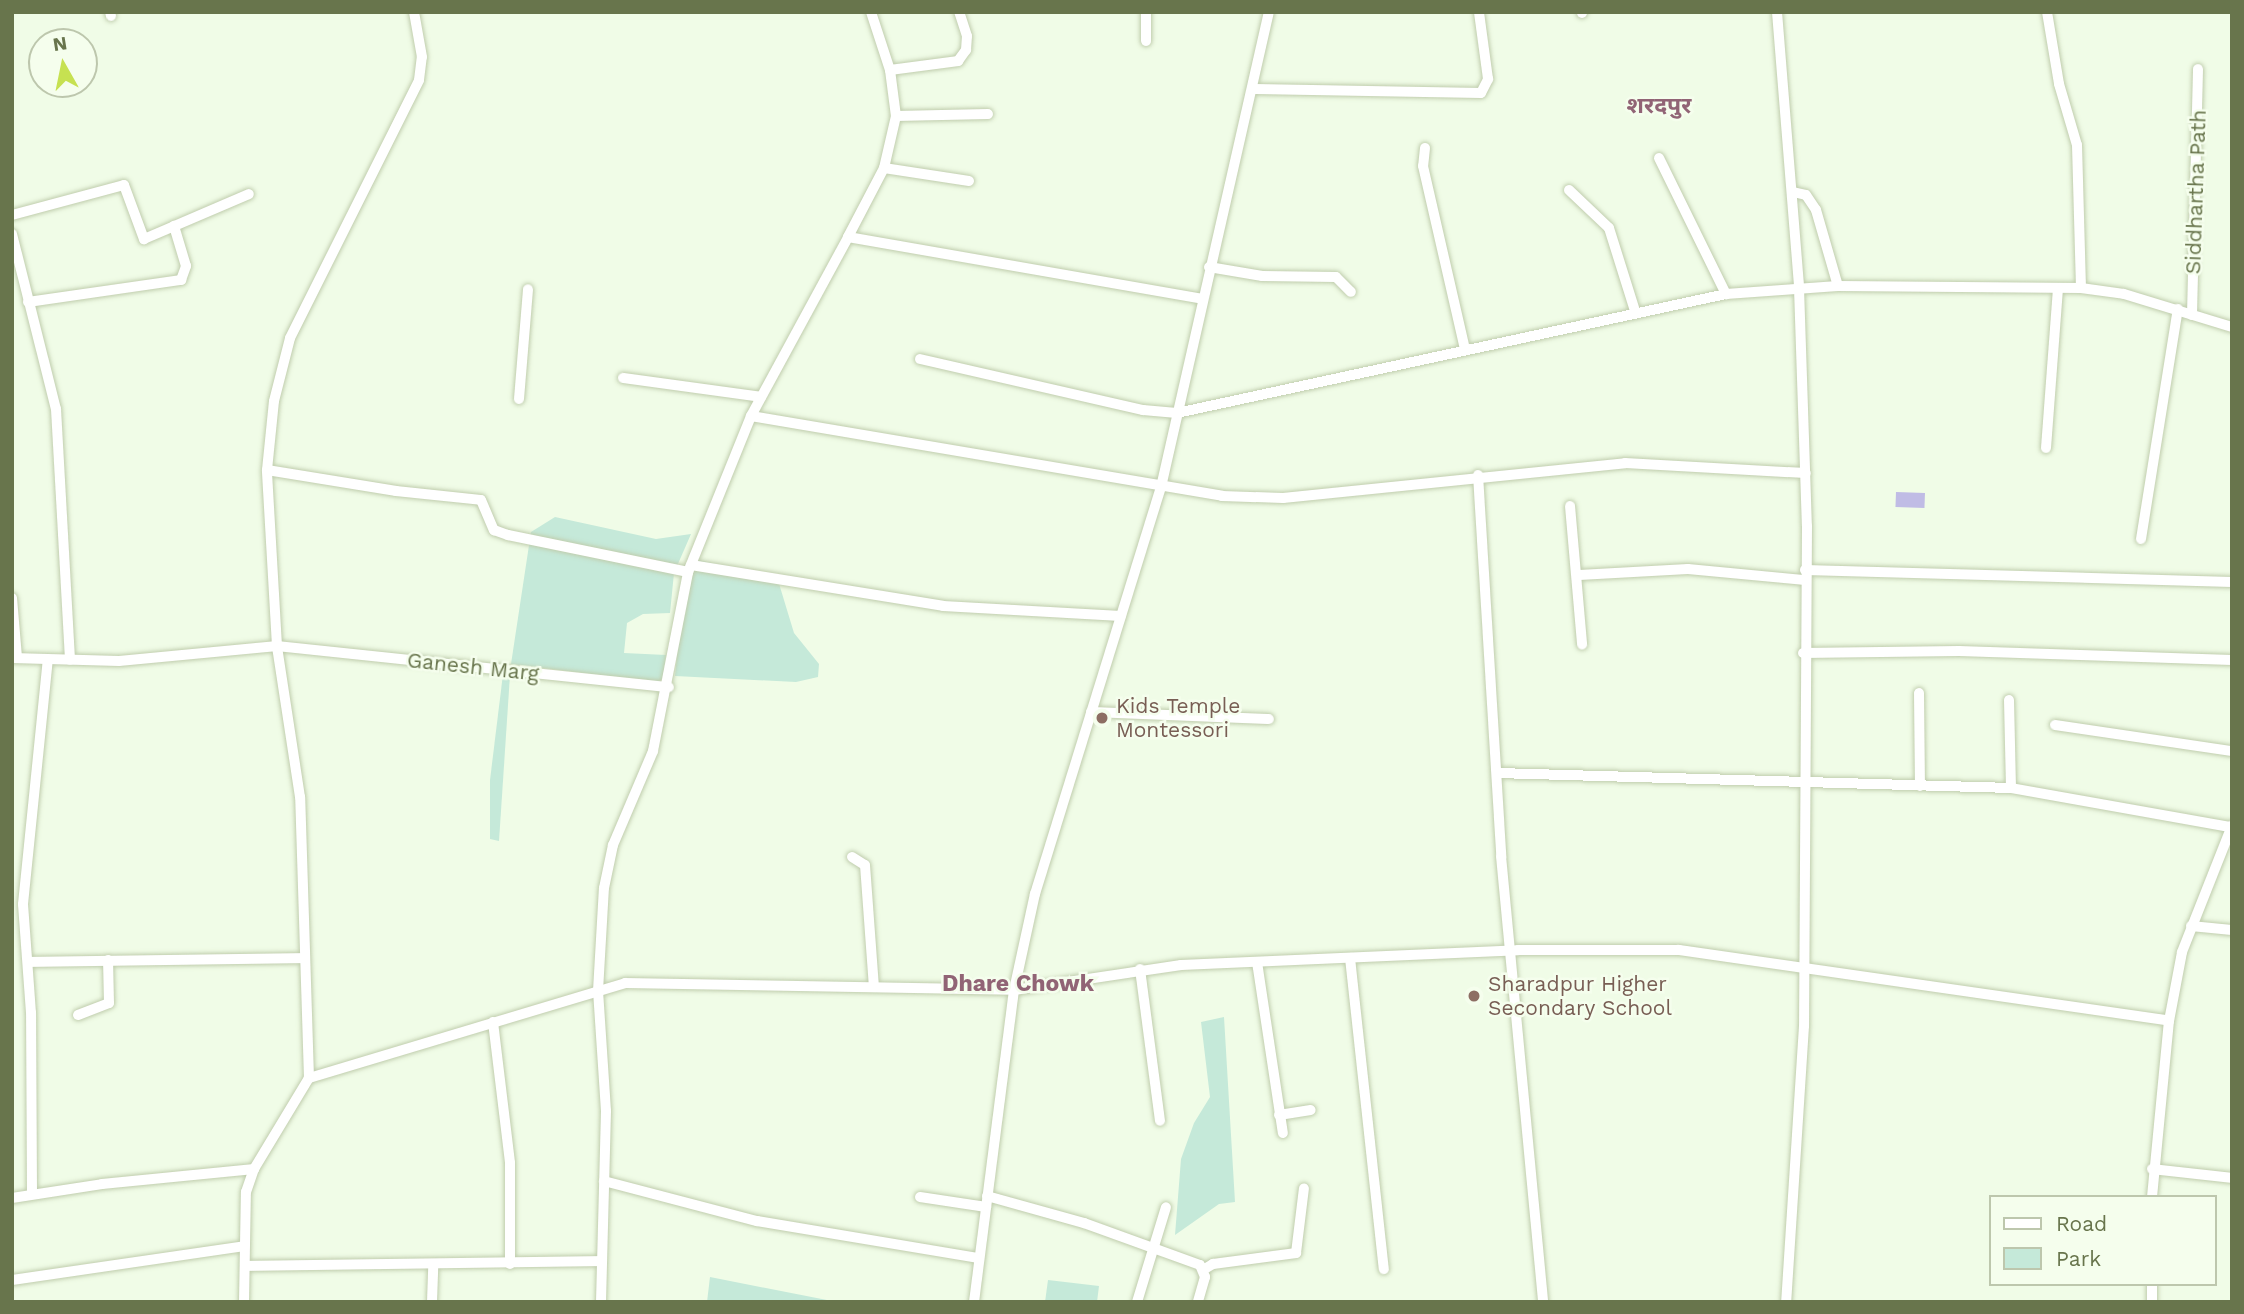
<!DOCTYPE html>
<meta charset="utf-8">
<style>
body{margin:0}
#map{position:relative;width:2244px;height:1314px;overflow:hidden;background:#f0fce7;font-family:"Work Sans","Noto Sans Devanagari",sans-serif}
div>[style]{position:absolute}
[style*='--x']{left:calc(var(--x)*1px);top:calc(var(--y)*1px);width:calc(var(--w)*1px);rotate:calc(var(--a)*1deg)}
.green>*{inset:0;background:#c5e9d9}
.water>*{inset:0;background:#c0bce5;transform-origin:0 0}
.roads{filter:drop-shadow(0 0 2px #c0cdad) drop-shadow(0 0 2px #c0cdad)}
.minor>*{height:10px;margin:-5px;padding:0 5px;transform-origin:5px;border-radius:5px;background:#fff}
.dots>*{width:19px;height:19px;translate:-50% -50%;box-sizing:border-box;border:4px solid #f5feed;border-radius:50%}
span{translate:-50% -50%;white-space:nowrap;text-align:center;line-height:1.15;-webkit-text-stroke:5px #f5feed;paint-order:stroke}
.street-label{font-size:21px;color:#68754c}
.education-label{font-size:21px;color:#785e54}
.left{translate:0 -50%;text-align:left}
.neighbourhood-label{font-size:23px;color:#916475;font-weight:700}
.frame{position:absolute;inset:0;border:14px solid #68754c;pointer-events:none}
.legend{position:absolute;left:1989px;top:1195px;width:228px;height:91px;box-sizing:border-box;background:#f5feed;border:2px solid #bdc7ad;margin:0;padding:9px 12px;list-style:none;font-size:21px;color:#68754c}
.legend li{display:flex;align-items:center;gap:14px;height:35px}
.legend b{width:35px;border:2px solid #bdc7ad}
.north{position:absolute;left:28px;top:28px;width:70px;height:70px;box-sizing:border-box;background:#f5feed;border:2px solid #bdc7ad;border-radius:50%;rotate:351deg;font-size:19px;font-weight:700;line-height:28px;text-align:center;color:#68754c}
.north::after{content:'';display:block;margin:auto;width:24px;height:32px;background:#c6e151;clip-path:polygon(50% 0,100% 100%,50% 72%,0 100%)}
</style>
<div id="map">
<div class="green">
<div style="clip-path:polygon(555px 517px,656px 539px,691px 534px,674px 573px,670px 613px,643px 614px,627px 623px,624px 653px,666px 655px,663px 679px,656px 682px,511px 664px,531px 532px)"></div>
<div style="clip-path:polygon(693px 559px,777px 577px,794px 633px,819px 664px,818px 677px,796px 682px,675px 676px,685px 576px)"></div>
<div style="clip-path:polygon(503px 674px,510px 675px,499px 841px,490px 839px,490px 780px)"></div>
<div style="clip-path:polygon(1224px 1017px,1235px 1202px,1219px 1204px,1175px 1235px,1181px 1159px,1194px 1123px,1210px 1097px,1201px 1022px)"></div>
<div style="clip-path:polygon(710px 1277px,837px 1302px,707px 1302px)"></div>
<div style="clip-path:polygon(1048px 1280px,1099px 1286px,1097px 1302px,1045px 1302px)"></div>
</div>
<div class="water">
<div style="left:1896px;top:492px;width:29px;height:15px;rotate:2deg"></div>
</div>
<div class="roads">
<div class="minor">
<div style="--x:110;--y:12;--w:4;--a:76"></div>
<div style="--x:871;--y:12;--w:61;--a:71.9"></div>
<div style="--x:890;--y:70;--w:46;--a:82.6"></div>
<div style="--x:896;--y:116;--w:53;--a:103"></div>
<div style="--x:884;--y:168;--w:78;--a:117.6"></div>
<div style="--x:848;--y:237;--w:360;--a:9.9"></div>
<div style="--x:1146;--y:12;--w:29;--a:90"></div>
<div style="--x:1582;--y:12;--w:1;--a:90"></div>
<div style="--x:1777;--y:12;--w:277;--a:85.4"></div>
<div style="--x:1799;--y:288;--w:238;--a:88.1"></div>
<div style="--x:1807;--y:526;--w:500;--a:90.34"></div>
<div style="--x:1804;--y:1026;--w:277;--a:93.7"></div>
<div style="--x:2047;--y:12;--w:73;--a:80.5"></div>
<div style="--x:2059;--y:84;--w:64;--a:73.6"></div>
<div style="--x:2077;--y:145;--w:143;--a:88.4"></div>
<div style="--x:890;--y:70;--w:69;--a:-7.5"></div>
<div style="--x:958;--y:61;--w:14;--a:-54"></div>
<div style="--x:966;--y:50;--w:14;--a:-86"></div>
<div style="--x:967;--y:36;--w:25;--a:-108"></div>
<div style="--x:1255;--y:89;--w:226;--a:1"></div>
<div style="--x:1481;--y:93;--w:16;--a:-63"></div>
<div style="--x:1488;--y:79;--w:68;--a:-97.7"></div>
<div style="--x:896;--y:116;--w:92;--a:-1.2"></div>
<div style="--x:1425;--y:148;--w:18;--a:96"></div>
<div style="--x:1423;--y:166;--w:189;--a:77.1"></div>
<div style="--x:1659;--y:158;--w:152;--a:63.8"></div>
<div style="--x:884;--y:168;--w:86;--a:8.7"></div>
<div style="--x:1569;--y:190;--w:55;--a:43.5"></div>
<div style="--x:1609;--y:228;--w:87;--a:72.6"></div>
<div style="--x:1793;--y:192;--w:13;--a:13"></div>
<div style="--x:1806;--y:195;--w:18;--a:56"></div>
<div style="--x:1816;--y:210;--w:79;--a:73.9"></div>
<div style="--x:12;--y:215;--w:116;--a:-15"></div>
<div style="--x:124;--y:185;--w:58;--a:69.7"></div>
<div style="--x:144;--y:239;--w:114;--a:-23.2"></div>
<div style="--x:12;--y:234;--w:180;--a:75.9"></div>
<div style="--x:56;--y:409;--w:251;--a:86.8"></div>
<div style="--x:1209;--y:267;--w:54;--a:9.6"></div>
<div style="--x:1262;--y:276;--w:74;--a:0.8"></div>
<div style="--x:1336;--y:277;--w:21;--a:45"></div>
<div style="--x:28;--y:302;--w:155;--a:-8.2"></div>
<div style="--x:181;--y:280;--w:15;--a:-70"></div>
<div style="--x:186;--y:266;--w:42;--a:-106.7"></div>
<div style="--x:2192;--y:315;--w:246;--a:-88.6"></div>
<div style="--x:920;--y:359;--w:229;--a:12.9"></div>
<div style="--x:1143;--y:410;--w:34;--a:5"></div>
<div style="--x:1177;--y:413;--w:562;--a:-12.23"></div>
<div style="--x:1726;--y:294;--w:112;--a:-4.1"></div>
<div style="--x:1838;--y:286;--w:243;--a:0.5"></div>
<div style="--x:2081;--y:288;--w:43;--a:7.9"></div>
<div style="--x:2124;--y:294;--w:113;--a:17"></div>
<div style="--x:623;--y:378;--w:139;--a:7.8"></div>
<div style="--x:519;--y:399;--w:110;--a:-85.3"></div>
<div style="--x:751;--y:416;--w:478;--a:9.6"></div>
<div style="--x:1222;--y:496;--w:61;--a:1.9"></div>
<div style="--x:1283;--y:498;--w:344;--a:-5.8"></div>
<div style="--x:1625;--y:463;--w:181;--a:3.2"></div>
<div style="--x:2046;--y:448;--w:159;--a:-85.7"></div>
<div style="--x:267;--y:470;--w:131;--a:9.2"></div>
<div style="--x:396;--y:491;--w:85;--a:6"></div>
<div style="--x:481;--y:500;--w:33;--a:67"></div>
<div style="--x:494;--y:530;--w:15;--a:20"></div>
<div style="--x:508;--y:535;--w:184;--a:11.6"></div>
<div style="--x:1478;--y:475;--w:382;--a:86.5"></div>
<div style="--x:1501;--y:856;--w:448;--a:84.6"></div>
<div style="--x:1570;--y:506;--w:139;--a:85"></div>
<div style="--x:2141;--y:539;--w:233;--a:-80.9"></div>
<div style="--x:691;--y:565;--w:255;--a:9.2"></div>
<div style="--x:943;--y:606;--w:178;--a:3.2"></div>
<div style="--x:1805;--y:570;--w:427;--a:1.6"></div>
<div style="--x:1579;--y:575;--w:109;--a:-3.2"></div>
<div style="--x:1688;--y:569;--w:118;--a:5.4"></div>
<div style="--x:12;--y:598;--w:60;--a:85.2"></div>
<div style="--x:1803;--y:653;--w:156;--a:-0.7"></div>
<div style="--x:1959;--y:651;--w:273;--a:1.9"></div>
<div style="--x:12;--y:658;--w:107;--a:1.6"></div>
<div style="--x:119;--y:661;--w:159;--a:-5.4"></div>
<div style="--x:277;--y:646;--w:394;--a:6"></div>
<div style="--x:1919;--y:693;--w:93;--a:89.4"></div>
<div style="--x:2009;--y:700;--w:88;--a:88.7"></div>
<div style="--x:1091;--y:712;--w:178;--a:2.3"></div>
<div style="--x:2055;--y:725;--w:179;--a:8.4"></div>
<div style="--x:1497;--y:773;--w:514;--a:1.67"></div>
<div style="--x:2011;--y:788;--w:223;--a:10.1"></div>
<div style="--x:852;--y:857;--w:15;--a:32"></div>
<div style="--x:865;--y:865;--w:122;--a:85.8"></div>
<div style="--x:2191;--y:926;--w:41;--a:5.6"></div>
<div style="--x:1350;--y:958;--w:313;--a:83.8"></div>
<div style="--x:29;--y:962;--w:276;--a:-0.8"></div>
<div style="--x:1257;--y:962;--w:173;--a:81.4"></div>
<div style="--x:1140;--y:969;--w:153;--a:82.5"></div>
<div style="--x:78;--y:1015;--w:33;--a:-21"></div>
<div style="--x:109;--y:1003;--w:43;--a:-91.3"></div>
<div style="--x:493;--y:1022;--w:142;--a:83.1"></div>
<div style="--x:510;--y:1163;--w:101;--a:90"></div>
<div style="--x:309;--y:1078;--w:281;--a:-91.8"></div>
<div style="--x:300;--y:797;--w:153;--a:-98.7"></div>
<div style="--x:277;--y:646;--w:176;--a:-93.3"></div>
<div style="--x:267;--y:470;--w:69;--a:-84.2"></div>
<div style="--x:274;--y:401;--w:65;--a:-75.7"></div>
<div style="--x:290;--y:338;--w:288;--a:-63.4"></div>
<div style="--x:419;--y:80;--w:23;--a:-83"></div>
<div style="--x:422;--y:57;--w:46;--a:-100.1"></div>
<div style="--x:1279;--y:1115;--w:32;--a:-9"></div>
<div style="--x:2152;--y:1169;--w:81;--a:6.4"></div>
<div style="--x:604;--y:1181;--w:158;--a:14.7"></div>
<div style="--x:757;--y:1221;--w:225;--a:9.5"></div>
<div style="--x:32;--y:1194;--w:181;--a:-90.3"></div>
<div style="--x:31;--y:1013;--w:109;--a:-94.2"></div>
<div style="--x:23;--y:904;--w:246;--a:-84.2"></div>
<div style="--x:987;--y:1196;--w:101;--a:15.6"></div>
<div style="--x:1084;--y:1223;--w:123;--a:19.9"></div>
<div style="--x:1200;--y:1265;--w:13;--a:67"></div>
<div style="--x:1205;--y:1277;--w:26;--a:106"></div>
<div style="--x:920;--y:1197;--w:67;--a:8.6"></div>
<div style="--x:2152;--y:1197;--w:177;--a:-84.5"></div>
<div style="--x:2169;--y:1021;--w:70;--a:-79.3"></div>
<div style="--x:2182;--y:952;--w:136;--a:-68.4"></div>
<div style="--x:12;--y:1198;--w:91;--a:-8.8"></div>
<div style="--x:102;--y:1184;--w:153;--a:-5.6"></div>
<div style="--x:245;--y:1266;--w:356;--a:-0.8"></div>
<div style="--x:1203;--y:1270;--w:12;--a:-31"></div>
<div style="--x:1213;--y:1264;--w:84;--a:-7.5"></div>
<div style="--x:1296;--y:1253;--w:65;--a:-83"></div>
<div style="--x:12;--y:1280;--w:235;--a:-8.3"></div>
<div style="--x:244;--y:1302;--w:110;--a:-89"></div>
<div style="--x:246;--y:1192;--w:24;--a:-71"></div>
<div style="--x:254;--y:1169;--w:106;--a:-58.9"></div>
<div style="--x:309;--y:1078;--w:330;--a:-16.7"></div>
<div style="--x:625;--y:983;--w:389;--a:1"></div>
<div style="--x:1014;--y:990;--w:169;--a:-8.5"></div>
<div style="--x:1181;--y:965;--w:337;--a:-2.5"></div>
<div style="--x:1518;--y:950;--w:161;--a:0"></div>
<div style="--x:1679;--y:950;--w:495;--a:8.2"></div>
<div style="--x:432;--y:1302;--w:37;--a:-88"></div>
<div style="--x:601;--y:1302;--w:191;--a:-88.5"></div>
<div style="--x:606;--y:1111;--w:120;--a:-93.8"></div>
<div style="--x:598;--y:991;--w:103;--a:-86.7"></div>
<div style="--x:604;--y:888;--w:44;--a:-78.2"></div>
<div style="--x:613;--y:845;--w:102;--a:-66.9"></div>
<div style="--x:653;--y:751;--w:182;--a:-78.9"></div>
<div style="--x:688;--y:572;--w:168;--a:-68"></div>
<div style="--x:751;--y:416;--w:204;--a:-61.5"></div>
<div style="--x:974;--y:1302;--w:315;--a:-82.7"></div>
<div style="--x:1014;--y:990;--w:98;--a:-77.7"></div>
<div style="--x:1035;--y:894;--w:426;--a:-72.8"></div>
<div style="--x:1161;--y:487;--w:487;--a:-77.2"></div>
<div style="--x:1137;--y:1302;--w:99;--a:-73"></div>
<div style="--x:2152;--y:1302;--w:18;--a:-90"></div>
</div>
</div>
<div class="dots">
<div style="left:1102px;top:718px;background:#8d6e63"></div>
<div style="left:1474px;top:996px;background:#8d6e63"></div>
</div>
<div class="street-label">
<span style="left:2196px;top:192px;rotate:-88deg">Siddhartha Path</span>
<span style="left:473px;top:667px;rotate:6deg">Ganesh Marg</span>
</div>
<div class="education-label">
<span class="left" style="left:1116px;top:718px">Kids Temple<br>Montessori</span>
<span class="left" style="left:1488px;top:996px">Sharadpur Higher<br>Secondary School</span>
</div>
<div class="neighbourhood-label">
<span style="left:1659px;top:106px">शरदपुर</span>
<span style="left:1018px;top:984px">Dhare Chowk</span>
</div>
<div class="frame"></div>
<ul class="legend">
<li><b style="height:9px;background:#fff"></b>Road</li>
<li><b style="height:19px;background:#c5e9d9"></b>Park</li>
</ul>
<div class="north">N</div>
</div>
